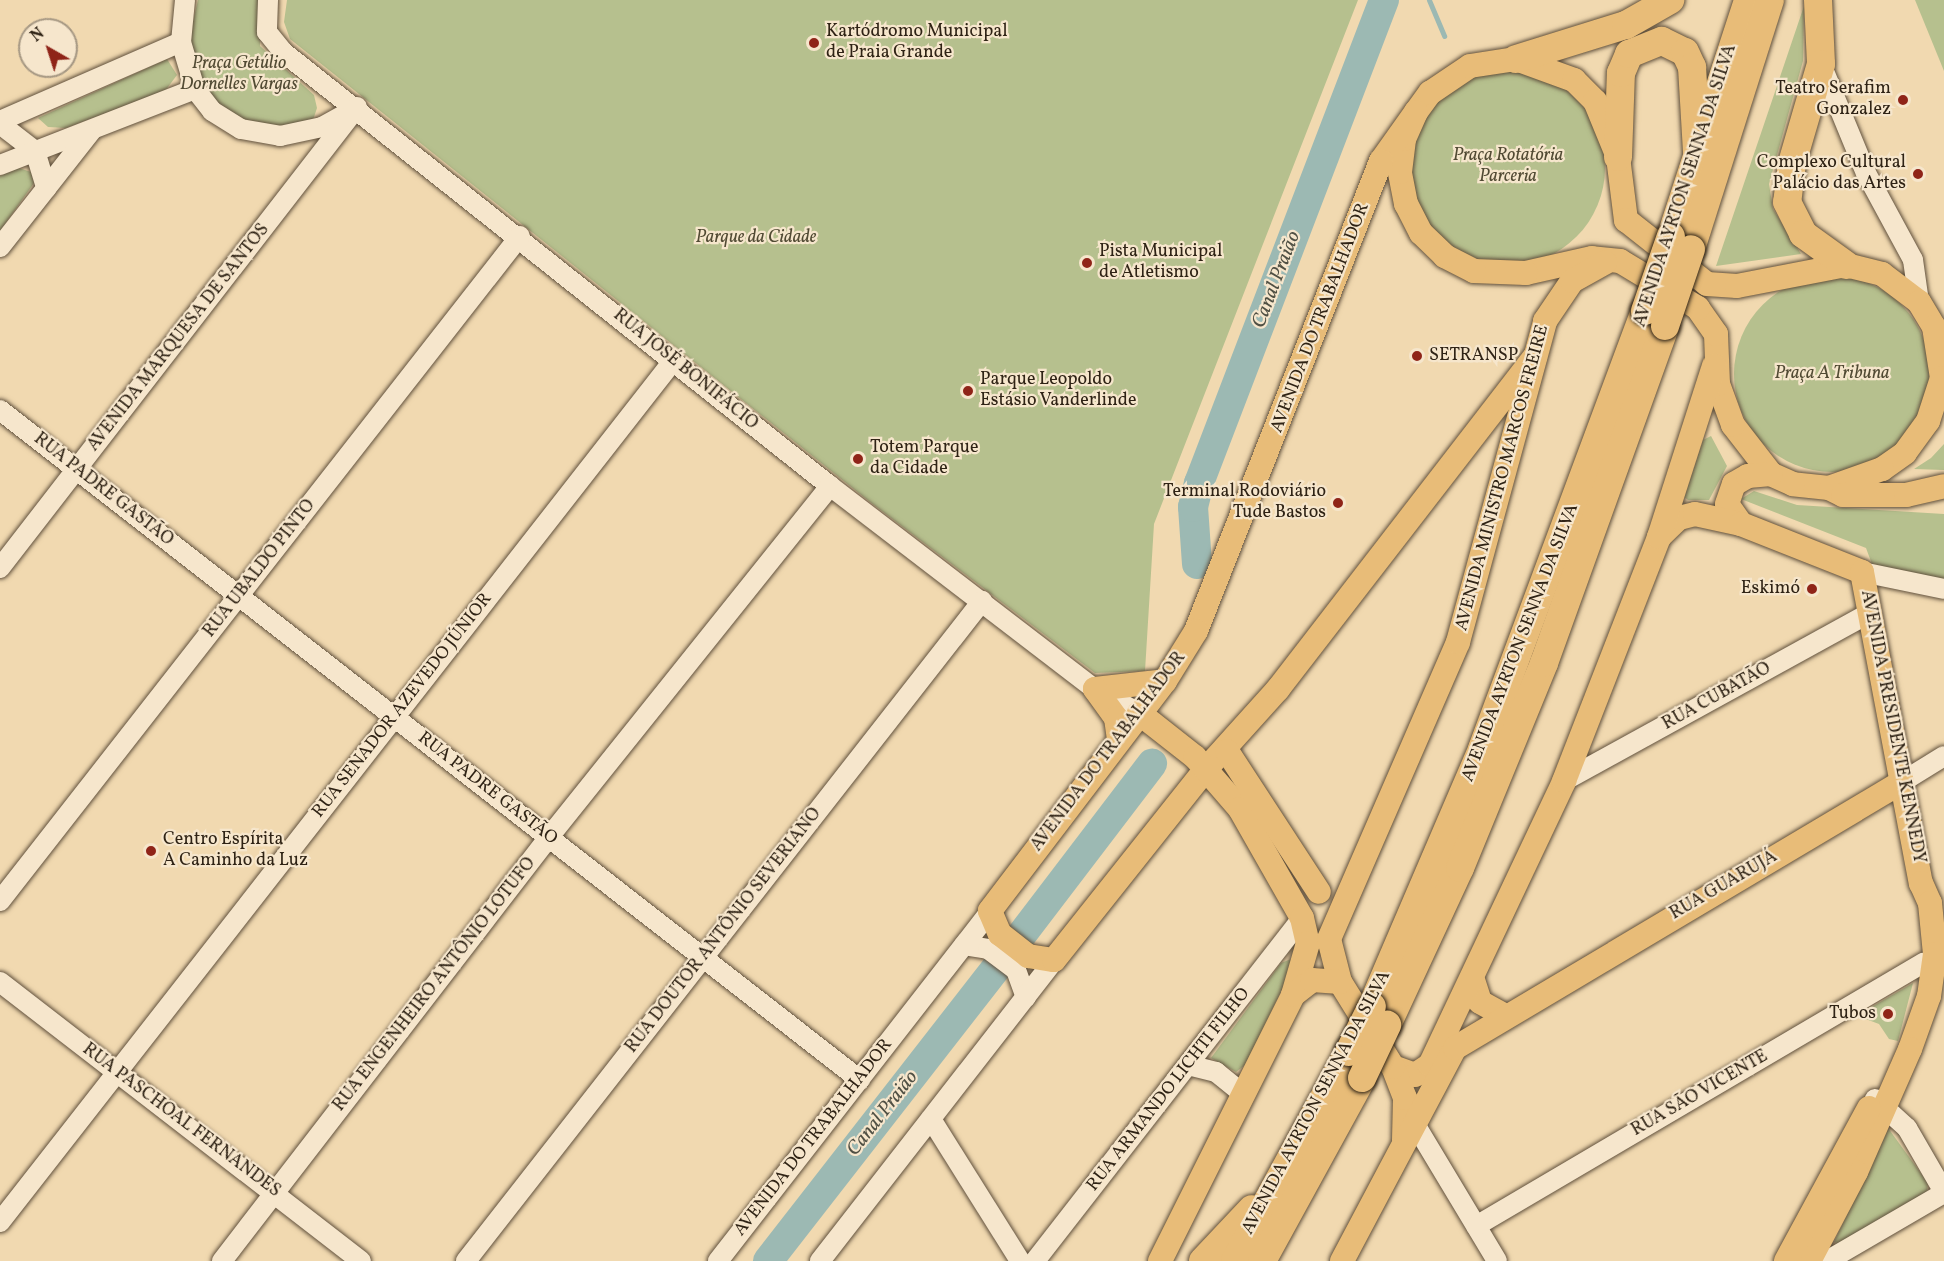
<!DOCTYPE html>
<meta charset="utf-8">
<style>
body{margin:0}
#map{position:relative;width:1944px;height:1261px;overflow:hidden;background:#f1d9b0;font-family:Vollkorn,serif}
div>[style]{position:absolute}
[style*='--x']{left:calc(var(--x)*1px);top:calc(var(--y)*1px);width:calc(var(--w)*1px);rotate:calc(var(--a)*1deg)}
.green>*{inset:0;background:#b6c08e}
.round{border-radius:50%}
.stream>*{height:5px;margin:-2.5px;padding:0 2.5px;transform-origin:2.5px;border-radius:2.5px;background:#9cb9b3}
.river>*{height:30px;margin:-15px;padding:0 15px;transform-origin:15px;border-radius:15px;background:#9cb9b3}
.roads{filter:drop-shadow(0 0 2px #60503c) drop-shadow(0 0 2px #60503c)}
.minor>*{height:20px;margin:-10px;padding:0 10px;transform-origin:10px;border-radius:10px;background:#f6e6cc}
.major>*{height:24px;margin:-12px;padding:0 12px;transform-origin:12px;border-radius:12px;background:#e8bc78}
.highway>*{height:28px;margin:-14px;padding:0 14px;transform-origin:14px;border-radius:14px;background:#e8bc78}
.bridges{filter:drop-shadow(0 0 2px #2f2315) drop-shadow(0 0 2px #2f2315)}
.highway-bridge>*{height:28px;margin:-14px;padding:0 14px;transform-origin:14px;border-radius:14px;background:#e8bc78}
.dots>*{width:16px;height:16px;translate:-50% -50%;box-sizing:border-box;border:3px solid #f6e6cc;border-radius:50%}
span{translate:-50% -50%;white-space:nowrap;text-align:center;line-height:1.15;-webkit-text-stroke:4.5px #f6e6cc;paint-order:stroke}
.poi-label{font-size:18px;color:#2f2315}
.left{translate:0 -50%;text-align:left}
.right{translate:-100% -50%;text-align:right}
.park-label{font-size:18px;color:#514a33;font-style:italic}
.street-label{font-size:18px;color:#2f2315}
.water-label{font-size:20px;color:#505044;font-style:italic}
.north{position:absolute;left:18px;top:18px;width:60px;height:60px;box-sizing:border-box;background:#f6e6cc;border:2px solid #a69883;border-radius:50%;rotate:321deg;font-size:16px;font-weight:700;line-height:24px;text-align:center;color:#2f2315}
.north::after{content:'';display:block;margin:auto;width:21px;height:27px;background:#8f2418;clip-path:polygon(50% 0,100% 100%,50% 72%,0 100%)}
</style>
<div id="map">
<div class="green">
<div style="clip-path:polygon(198px 0,260px 0,260px 46px,314px 95px,317px 108px,313px 120px,300px 127px,253px 126px,219px 105px,200px 82px,189px 38px)"></div>
<div style="clip-path:polygon(287px 0,1358px 0,1154px 524px,1145px 671px,1095px 673px,870px 502px,290px 39px,284px 22px)"></div>
<div style="clip-path:polygon(1915px 0,1944px 0,1944px 71px)"></div>
<div style="clip-path:polygon(1804px 6px,1803px 61px,1769px 184px,1773px 209px,1801px 254px,1716px 266px)"></div>
<div style="clip-path:polygon(167px 59px,177px 75px,165px 91px,66px 128px,48px 127px,38px 118px)"></div>
<div class="round" style="left:1411px;top:71px;width:194px;height:194px"></div>
<div style="clip-path:polygon(19px 168px,31px 172px,34px 183px,0 231px,0 176px)"></div>
<div class="round" style="left:1734px;top:276px;width:196px;height:196px"></div>
<div style="clip-path:polygon(1711px 436px,1727px 466px,1709px 500px,1688px 500px,1684px 497px,1703px 440px)"></div>
<div style="clip-path:polygon(1944px 444px,1944px 470px,1914px 469px,1931px 458px)"></div>
<div style="clip-path:polygon(1754px 491px,1797px 505px,1944px 514px,1944px 580px,1873px 567px,1866px 548px,1741px 499px)"></div>
<div style="clip-path:polygon(1291px 959px,1294px 965px,1245px 1065px,1236px 1072px,1211px 1058px,1281px 963px)"></div>
<div style="clip-path:polygon(1913px 983px,1898px 1041px,1889px 1039px,1879px 1024px,1863px 1018px,1863px 1012px)"></div>
<div style="clip-path:polygon(1888px 1128px,1928px 1183px,1927px 1192px,1841px 1244px,1834px 1242px)"></div>
</div>
<div class="stream">
<div style="--x:1429;--y:0;--w:39;--a:67"></div>
</div>
<div class="river">
<div style="--x:1197;--y:564;--w:57;--a:-94"></div>
<div style="--x:1193;--y:507;--w:25;--a:-76"></div>
<div style="--x:1199;--y:483;--w:517;--a:-69.04"></div>
<div style="--x:1020;--y:937;--w:218;--a:-52.7"></div>
<div style="--x:768;--y:1261;--w:373;--a:-52.1"></div>
</div>
<div class="roads">
<div class="minor">
<div style="--x:185;--y:0;--w:42;--a:95.4"></div>
<div style="--x:181;--y:42;--w:49;--a:73.4"></div>
<div style="--x:195;--y:89;--w:28;--a:52"></div>
<div style="--x:212;--y:111;--w:34;--a:32"></div>
<div style="--x:241;--y:129;--w:40;--a:10"></div>
<div style="--x:280;--y:136;--w:43;--a:-12.1"></div>
<div style="--x:322;--y:127;--w:31;--a:-29"></div>
<div style="--x:268;--y:0;--w:32;--a:92"></div>
<div style="--x:267;--y:32;--w:26;--a:51"></div>
<div style="--x:283;--y:52;--w:698;--a:38.43"></div>
<div style="--x:830;--y:486;--w:334;--a:37.5"></div>
<div style="--x:1095;--y:689;--w:50;--a:28.6"></div>
<div style="--x:1821;--y:64;--w:118;--a:67.6"></div>
<div style="--x:1866;--y:173;--w:99;--a:61.6"></div>
<div style="--x:1913;--y:260;--w:42;--a:81.9"></div>
<div style="--x:0;--y:121;--w:197;--a:-23.6"></div>
<div style="--x:0;--y:124;--w:44;--a:37.6"></div>
<div style="--x:35;--y:151;--w:39;--a:73"></div>
<div style="--x:0;--y:165;--w:209;--a:-21.3"></div>
<div style="--x:0;--y:247;--w:149;--a:-51.8"></div>
<div style="--x:0;--y:410;--w:1090;--a:37.92"></div>
<div style="--x:0;--y:568;--w:583;--a:-52.25"></div>
<div style="--x:1862;--y:572;--w:84;--a:11.7"></div>
<div style="--x:1564;--y:781;--w:349;--a:-28.8"></div>
<div style="--x:1902;--y:782;--w:49;--a:-31.8"></div>
<div style="--x:0;--y:901;--w:844;--a:-51.98"></div>
<div style="--x:964;--y:945;--w:24;--a:9"></div>
<div style="--x:988;--y:949;--w:35;--a:37"></div>
<div style="--x:1016;--y:970;--w:29;--a:70"></div>
<div style="--x:0;--y:982;--w:456;--a:37.7"></div>
<div style="--x:1188;--y:1065;--w:29;--a:14"></div>
<div style="--x:1216;--y:1072;--w:35;--a:39"></div>
<div style="--x:1875;--y:1099;--w:43;--a:42.2"></div>
<div style="--x:1907;--y:1128;--w:74;--a:60"></div>
<div style="--x:931;--y:1119;--w:168;--a:57.9"></div>
<div style="--x:1416;--y:1126;--w:157;--a:59"></div>
<div style="--x:0;--y:1222;--w:1093;--a:-51.99"></div>
<div style="--x:1476;--y:1226;--w:519;--a:-30.47"></div>
<div style="--x:222;--y:1261;--w:535;--a:-52.36"></div>
<div style="--x:549;--y:837;--w:450;--a:-51.3"></div>
<div style="--x:466;--y:1261;--w:838;--a:-51.98"></div>
<div style="--x:718;--y:1261;--w:443;--a:-52.1"></div>
<div style="--x:820;--y:1261;--w:381;--a:-52.1"></div>
<div style="--x:1035;--y:1261;--w:435;--a:-52.1"></div>
<div style="--x:1827;--y:1261;--w:135;--a:-30.2"></div>
</div>
<div class="major">
<div style="--x:1516;--y:59;--w:62;--a:19.9"></div>
<div style="--x:1574;--y:80;--w:30;--a:45"></div>
<div style="--x:1595;--y:101;--w:61;--a:67.7"></div>
<div style="--x:1618;--y:157;--w:64;--a:82.8"></div>
<div style="--x:1626;--y:220;--w:103;--a:38.3"></div>
<div style="--x:1707;--y:284;--w:30;--a:4"></div>
<div style="--x:1737;--y:286;--w:111;--a:-10.9"></div>
<div style="--x:1846;--y:265;--w:37;--a:14"></div>
<div style="--x:1882;--y:274;--w:46;--a:37.1"></div>
<div style="--x:1919;--y:302;--w:29;--a:59"></div>
<div style="--x:1934;--y:327;--w:52;--a:81.1"></div>
<div style="--x:1942;--y:378;--w:45;--a:108"></div>
<div style="--x:1928;--y:421;--w:39;--a:126"></div>
<div style="--x:1905;--y:453;--w:28;--a:145"></div>
<div style="--x:1882;--y:469;--w:56;--a:160.3"></div>
<div style="--x:1829;--y:488;--w:36;--a:-174"></div>
<div style="--x:1793;--y:484;--w:24;--a:-156"></div>
<div style="--x:1771;--y:474;--w:62;--a:-127.8"></div>
<div style="--x:1733;--y:425;--w:44;--a:-110.1"></div>
<div style="--x:1718;--y:384;--w:50;--a:-92.3"></div>
<div style="--x:1716;--y:334;--w:32;--a:-125"></div>
<div style="--x:1698;--y:308;--w:91;--a:-148.9"></div>
<div style="--x:1620;--y:261;--w:28;--a:-174"></div>
<div style="--x:1592;--y:258;--w:68;--a:167.2"></div>
<div style="--x:1526;--y:273;--w:52;--a:-177.8"></div>
<div style="--x:1474;--y:271;--w:33;--a:-153"></div>
<div style="--x:1445;--y:256;--w:33;--a:-136"></div>
<div style="--x:1421;--y:233;--w:33;--a:-117"></div>
<div style="--x:1406;--y:204;--w:33;--a:-101"></div>
<div style="--x:1400;--y:172;--w:33;--a:-83"></div>
<div style="--x:1404;--y:139;--w:30;--a:-66"></div>
<div style="--x:1416;--y:112;--w:24;--a:-54"></div>
<div style="--x:1430;--y:93;--w:48;--a:-34"></div>
<div style="--x:1470;--y:66;--w:47;--a:-8.7"></div>
<div style="--x:1416;--y:112;--w:60;--a:125.5"></div>
<div style="--x:1381;--y:161;--w:505;--a:111.49"></div>
<div style="--x:1196;--y:631;--w:59;--a:121.8"></div>
<div style="--x:1165;--y:681;--w:289;--a:127.3"></div>
<div style="--x:990;--y:911;--w:25;--a:67"></div>
<div style="--x:1000;--y:934;--w:36;--a:38"></div>
<div style="--x:1028;--y:956;--w:26;--a:9"></div>
<div style="--x:1054;--y:960;--w:244;--a:-51.5"></div>
<div style="--x:1206;--y:769;--w:108;--a:-48"></div>
<div style="--x:1278;--y:689;--w:420;--a:-52.3"></div>
<div style="--x:1831;--y:489;--w:13;--a:27"></div>
<div style="--x:1843;--y:495;--w:63;--a:0"></div>
<div style="--x:1906;--y:495;--w:39;--a:-13"></div>
<div style="--x:1741;--y:524;--w:24;--a:-125"></div>
<div style="--x:1727;--y:504;--w:21;--a:-71"></div>
<div style="--x:1734;--y:484;--w:16;--a:-30"></div>
<div style="--x:1748;--y:476;--w:23;--a:-5"></div>
<div style="--x:1659;--y:537;--w:28;--a:-44"></div>
<div style="--x:1679;--y:518;--w:16;--a:-14"></div>
<div style="--x:1695;--y:514;--w:47;--a:12.3"></div>
<div style="--x:1741;--y:524;--w:130;--a:21.6"></div>
<div style="--x:1862;--y:572;--w:317;--a:79.3"></div>
<div style="--x:1921;--y:883;--w:22;--a:66"></div>
<div style="--x:1930;--y:903;--w:51;--a:84.4"></div>
<div style="--x:1935;--y:954;--w:42;--a:98.1"></div>
<div style="--x:1929;--y:996;--w:56;--a:109.7"></div>
<div style="--x:1910;--y:1049;--w:134;--a:113.7"></div>
<div style="--x:1856;--y:1172;--w:101;--a:117.8"></div>
<div style="--x:1095;--y:689;--w:70;--a:-6.5"></div>
<div style="--x:1095;--y:689;--w:36;--a:54"></div>
<div style="--x:1116;--y:718;--w:22;--a:82"></div>
<div style="--x:1139;--y:713;--w:71;--a:38.2"></div>
<div style="--x:1195;--y:757;--w:69;--a:49.1"></div>
<div style="--x:1240;--y:809;--w:125;--a:60.4"></div>
<div style="--x:1302;--y:918;--w:26;--a:77"></div>
<div style="--x:1308;--y:943;--w:54;--a:106.1"></div>
<div style="--x:1227;--y:751;--w:168;--a:56.9"></div>
<div style="--x:1473;--y:980;--w:23;--a:72"></div>
<div style="--x:1480;--y:1002;--w:26;--a:29"></div>
<div style="--x:1393;--y:1067;--w:23;--a:20"></div>
<div style="--x:1415;--y:1075;--w:18;--a:-34"></div>
<div style="--x:1430;--y:1065;--w:314;--a:-64.7"></div>
<div style="--x:1564;--y:781;--w:262;--a:-68.7"></div>
<div style="--x:1659;--y:537;--w:180;--a:-72.2"></div>
<div style="--x:1404;--y:1140;--w:42;--a:-88.6"></div>
<div style="--x:1405;--y:1098;--w:33;--a:-111"></div>
<div style="--x:1393;--y:1067;--w:100;--a:-121.9"></div>
<div style="--x:1340;--y:982;--w:44;--a:-104.3"></div>
<div style="--x:1329;--y:939;--w:324;--a:-66.5"></div>
<div style="--x:1458;--y:642;--w:333;--a:-74.8"></div>
<div style="--x:1545;--y:321;--w:48;--a:-56"></div>
<div style="--x:1572;--y:281;--w:38;--a:-29"></div>
<div style="--x:1160;--y:1261;--w:297;--a:-63.4"></div>
<div style="--x:1293;--y:995;--w:24;--a:-38"></div>
<div style="--x:1312;--y:980;--w:28;--a:4"></div>
<div style="--x:1342;--y:1261;--w:241;--a:-62.1"></div>
<div style="--x:1455;--y:1048;--w:520;--a:-30.76"></div>
<div style="--x:1786;--y:1261;--w:174;--a:-61.5"></div>
</div>
<div class="highway">
<div style="--x:1818;--y:0;--w:64;--a:87.3"></div>
<div style="--x:1821;--y:64;--w:103;--a:106.3"></div>
<div style="--x:1792;--y:163;--w:39;--a:97"></div>
<div style="--x:1787;--y:202;--w:36;--a:63"></div>
<div style="--x:1803;--y:234;--w:53;--a:35.8"></div>
<div style="--x:1516;--y:59;--w:115;--a:-17.2"></div>
<div style="--x:1626;--y:25;--w:51;--a:-29.6"></div>
<div style="--x:1618;--y:157;--w:84;--a:-88"></div>
<div style="--x:1621;--y:73;--w:21;--a:-67"></div>
<div style="--x:1629;--y:54;--w:35;--a:-22"></div>
<div style="--x:1662;--y:41;--w:25;--a:26"></div>
<div style="--x:1685;--y:52;--w:17;--a:65"></div>
<div style="--x:1692;--y:67;--w:85;--a:86.6"></div>
<div style="--x:1671;--y:236;--w:248;--a:-71.9"></div>
<div style="--x:1691;--y:249;--w:261;--a:-72.4"></div>
<div style="--x:1372;--y:1006;--w:280;--a:-66.8"></div>
<div style="--x:1482;--y:749;--w:467;--a:-69.6"></div>
<div style="--x:1387;--y:1025;--w:173;--a:-65.1"></div>
<div style="--x:1460;--y:868;--w:222;--a:-67.7"></div>
<div style="--x:1544;--y:663;--w:358;--a:-70.2"></div>
<div style="--x:1203;--y:1261;--w:71;--a:-46.7"></div>
<div style="--x:1235;--y:1261;--w:238;--a:-61.4"></div>
<div style="--x:1262;--y:1261;--w:209;--a:-61.3"></div>
</div>
</div>
<div class="bridges">
<div class="highway-bridge">
<div style="--x:1645;--y:311;--w:79;--a:-70.9"></div>
<div style="--x:1665;--y:326;--w:81;--a:-71.3"></div>
<div style="--x:1349;--y:1052;--w:51;--a:-63.4"></div>
<div style="--x:1362;--y:1078;--w:59;--a:-64.7"></div>
</div>
</div>
<div class="dots">
<div style="left:814px;top:43px;background:#8f2418"></div>
<div style="left:1903px;top:100px;background:#8f2418"></div>
<div style="left:1918px;top:174px;background:#8f2418"></div>
<div style="left:1087px;top:263px;background:#8f2418"></div>
<div style="left:1417px;top:356px;background:#8f2418"></div>
<div style="left:968px;top:391px;background:#8f2418"></div>
<div style="left:858px;top:459px;background:#8f2418"></div>
<div style="left:1338px;top:503px;background:#8f2418"></div>
<div style="left:1812px;top:589px;background:#8f2418"></div>
<div style="left:151px;top:851px;background:#8f2418"></div>
<div style="left:1888px;top:1014px;background:#8f2418"></div>
</div>
<div class="poi-label">
<span class="left" style="left:826px;top:43px">Kartódromo Municipal<br>de Praia Grande</span>
<span class="right" style="left:1891px;top:100px">Teatro Serafim<br>Gonzalez</span>
<span class="right" style="left:1906px;top:174px">Complexo Cultural<br>Palácio das Artes</span>
<span class="left" style="left:1099px;top:263px">Pista Municipal<br>de Atletismo</span>
<span class="left" style="left:1429px;top:356px">SETRANSP</span>
<span class="left" style="left:980px;top:391px">Parque Leopoldo<br>Estásio Vanderlinde</span>
<span class="left" style="left:870px;top:459px">Totem Parque<br>da Cidade</span>
<span class="right" style="left:1326px;top:503px">Terminal Rodoviário<br>Tude Bastos</span>
<span class="right" style="left:1800px;top:589px">Eskimó</span>
<span class="left" style="left:163px;top:851px">Centro Espírita<br>A Caminho da Luz</span>
<span class="right" style="left:1876px;top:1014px">Tubos</span>
</div>
<div class="park-label">
<span style="left:239px;top:75px">Praça Getúlio<br>Dornelles Vargas</span>
<span style="left:1508px;top:167px">Praça Rotatória<br>Parceria</span>
<span style="left:756px;top:238px">Parque da Cidade</span>
<span style="left:1832px;top:374px">Praça A Tribuna</span>
</div>
<div class="street-label">
<span style="left:1686px;top:186px;rotate:-72deg">AVENIDA AYRTON SENNA DA SILVA</span>
<span style="left:1321px;top:318px;rotate:-69deg">AVENIDA DO TRABALHADOR</span>
<span style="left:179px;top:338px;rotate:-52deg">AVENIDA MARQUESA DE SANTOS</span>
<span style="left:685px;top:370px;rotate:39deg">RUA JOSÉ BONIFÁCIO</span>
<span style="left:1503px;top:478px;rotate:-75deg">AVENIDA MINISTRO MARCOS FREIRE</span>
<span style="left:103px;top:490px;rotate:38deg">RUA PADRE GASTÃO</span>
<span style="left:260px;top:569px;rotate:-52deg">RUA UBALDO PINTO</span>
<span style="left:1521px;top:643px;rotate:-69deg">AVENIDA AYRTON SENNA DA SILVA</span>
<span style="left:1717px;top:697px;rotate:-29deg">RUA CUBATÃO</span>
<span style="left:403px;top:706px;rotate:-52deg">RUA SENADOR AZEVEDO JÚNIOR</span>
<span style="left:1892px;top:727px;rotate:79deg">AVENIDA PRESIDENTE KENNEDY</span>
<span style="left:1109px;top:752px;rotate:-53deg">AVENIDA DO TRABALHADOR</span>
<span style="left:487px;top:789px;rotate:38deg">RUA PADRE GASTÃO</span>
<span style="left:1724px;top:886px;rotate:-30deg">RUA GUARUJÁ</span>
<span style="left:724px;top:931px;rotate:-52deg">RUA DOUTOR ANTÔNIO SEVERIANO</span>
<span style="left:435px;top:985px;rotate:-52deg">RUA ENGENHEIRO ANTÔNIO LOTUFO</span>
<span style="left:1169px;top:1090px;rotate:-52deg">RUA ARMANDO LICHTI FILHO</span>
<span style="left:1700px;top:1094px;rotate:-30deg">RUA SÃO VICENTE</span>
<span style="left:1317px;top:1103px;rotate:-62deg">AVENIDA AYRTON SENNA DA SILVA</span>
<span style="left:181px;top:1121px;rotate:37deg">RUA PASCHOAL FERNANDES</span>
<span style="left:814px;top:1138px;rotate:-52deg">AVENIDA DO TRABALHADOR</span>
</div>
<div class="water-label">
<span style="left:1277px;top:280px;rotate:-69deg">Canal Praião</span>
<span style="left:883px;top:1114px;rotate:-52deg">Canal Praião</span>
</div>
<div class="north">N</div>
</div>
